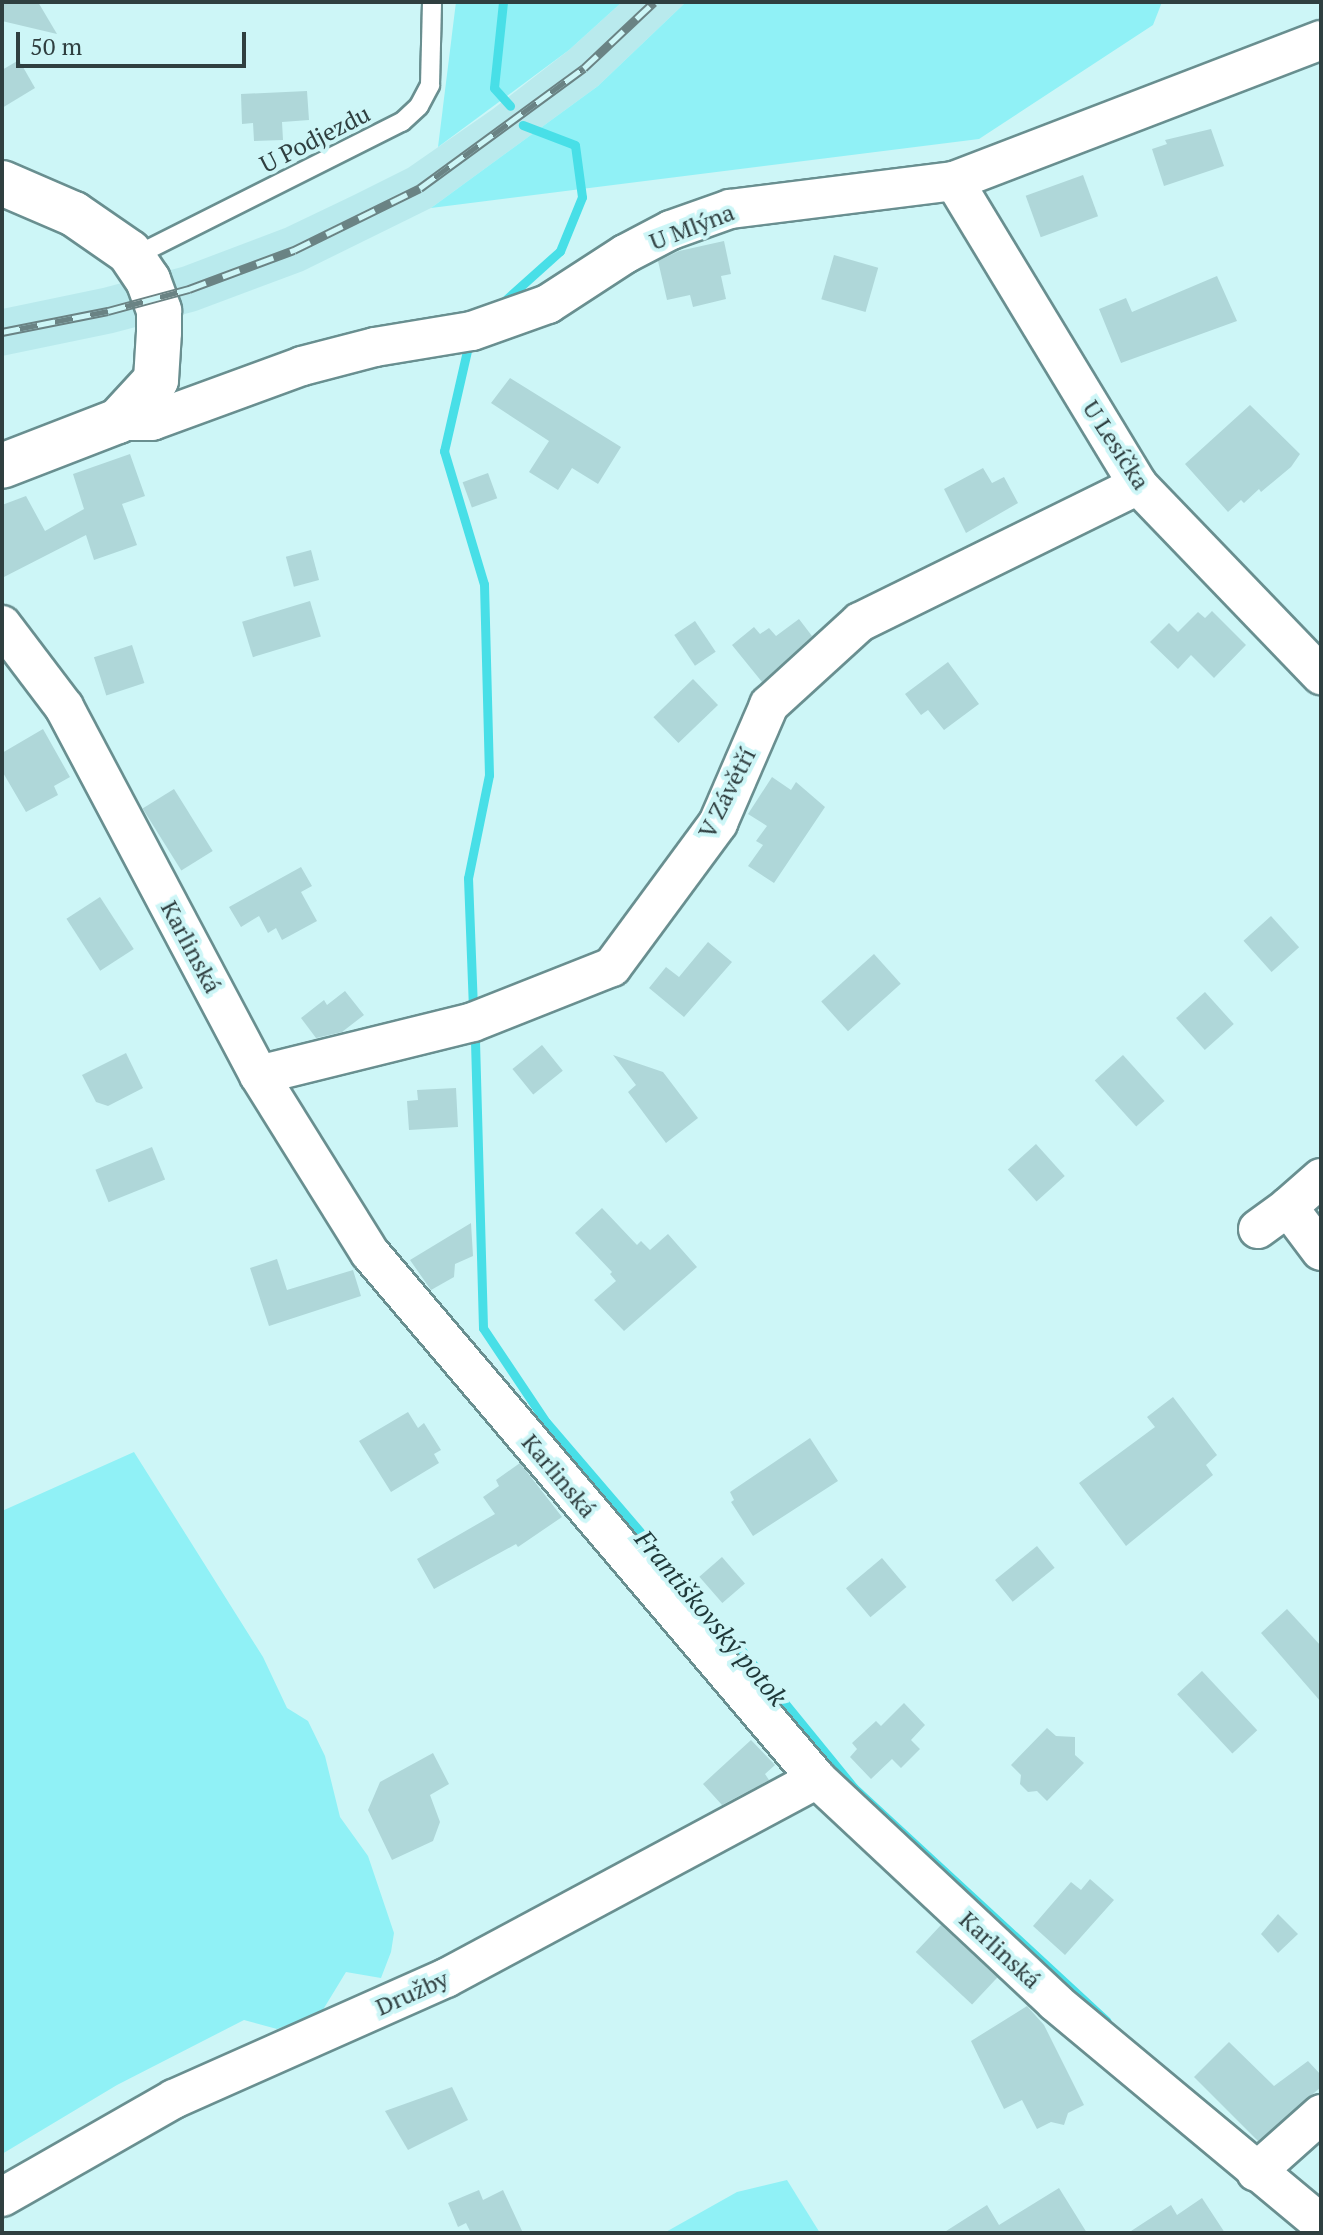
<!DOCTYPE html>
<html>
<head>
<meta charset="utf-8">
<style>
  body { margin:0 }
  #map { position:relative; width:1323px; height:2235px; overflow:hidden; background:#cdf6f7; font-family:"PT Serif",serif }
  div>[style] { position:absolute }
  [style*='--x'] { left:calc(var(--x)*1px); top:calc(var(--y)*1px); width:calc(var(--w)*1px); rotate:calc(var(--a)*1deg) }
  .built>* { inset:0; background:#b9eaed }
  .green>* { inset:0; background:#90f1f6 }
  .stream>* { height:9px; margin:-4.5px; padding:0 4.5px; transform-origin:4.5px; border-radius:4.5px; background:#48dfe7 }
  .building>* { inset:0; background:#afd7d9; transform-origin:0 0 }
  .roads { filter:drop-shadow(2px 0 #698f90) drop-shadow(-2px 0 #698f90) drop-shadow(0 2px #698f90) drop-shadow(0 -2px #698f90) }
  .service>* { height:18px; margin:-9px; padding:0 9px; transform-origin:9px; border-radius:9px; background:#fff }
  .minor>* { height:38px; margin:-19px; padding:0 19px; transform-origin:19px; border-radius:19px; background:#fff }
  .tertiary>* { height:44px; margin:-22px; padding:0 22px; transform-origin:22px; border-radius:22px; background:#fff }
  .rail>* { height:9px; margin-top:-4.5px; transform-origin:0; background:repeating-linear-gradient(90deg,#cdf6f7 0 18px,#6a8384 0 36px); box-sizing:border-box; border-block:2px solid #6a8384 }
  span { translate:-50% -50%; white-space:nowrap; text-align:center; line-height:1.15; -webkit-text-stroke:8px #cdf6f7; paint-order:stroke }
  .street-label { font-size:24px; color:#2f3f40 }
  .water-label { font-size:26px; color:#1f3839; font-style:italic }
  .frame { position:absolute; inset:0; border:4px solid #2f3f40; pointer-events:none }
  .scale { position:absolute; left:16px; top:32px; width:230px; height:36px; box-sizing:border-box; border:4px solid #2f3f40; border-top:0; padding-left:10px; font-size:24px; line-height:28px; white-space:nowrap; color:#2f3f40; -webkit-text-stroke:6px #cdf6f7; paint-order:stroke }
</style>
</head>
<body>
<div id="map">
  <div class="built">
    <div style="clip-path:polygon(622px 2px,686px 2px,598px 86px,431px 208px,303px 271px,196px 311px,113px 333px,2px 356px,2px 309px,103px 288px,182px 267px,285px 228px,354px 195px,408px 168px,493px 109px,569px 50px)"></div>
  </div>
  <div class="green">
    <div style="clip-path:polygon(456px 2px,622px 2px,569px 50px,438px 147px)"></div>
    <div style="clip-path:polygon(686px 2px,1162px 2px,1153px 25px,979px 139px,431px 208px,598px 86px)"></div>
    <div style="clip-path:polygon(134px 1452px,263px 1657px,287px 1708px,308px 1721px,325px 1756px,340px 1817px,368px 1856px,394px 1933px,391px 1952px,381px 1978px,346px 1972px,321px 2013px,277px 2029px,244px 2020px,117px 2085px,2px 2154px,2px 1511px)"></div>
    <div style="clip-path:polygon(787px 2180px,820px 2233px,664px 2233px,737px 2192px)"></div>
  </div>
  <div class="stream">
    <div style="--x:503;--y:2;--w:86;--a:96"></div>
    <div style="--x:494;--y:88;--w:24;--a:48"></div>
    <div style="--x:501;--y:304;--w:79;--a:-41.9"></div>
    <div style="--x:560;--y:251;--w:58;--a:-67.8"></div>
    <div style="--x:582;--y:197;--w:52;--a:-97.7"></div>
    <div style="--x:575;--y:145;--w:56;--a:-159"></div>
    <div style="--x:469;--y:342;--w:112;--a:102.9"></div>
    <div style="--x:444;--y:451;--w:139;--a:73.3"></div>
    <div style="--x:484;--y:584;--w:191;--a:88.5"></div>
    <div style="--x:489;--y:775;--w:105;--a:101.5"></div>
    <div style="--x:468;--y:878;--w:133;--a:87.8"></div>
    <div style="--x:475;--y:1041;--w:287;--a:88.4"></div>
    <div style="--x:483;--y:1328;--w:113;--a:56.2"></div>
    <div style="--x:546;--y:1422;--w:296;--a:49.4"></div>
    <div style="--x:739;--y:1647;--w:181;--a:50.8"></div>
    <div style="--x:853;--y:1787;--w:345;--a:42.7"></div>
  </div>
  <div class="building">
    <div style="clip-path:polygon(2px 2px,38px 2px,57px 34px,2px 21px)"></div>
    <div style="clip-path:polygon(19px 60px,35px 88px,2px 108px,2px 70px)"></div>
    <div style="clip-path:polygon(307px 91px,309px 120px,282px 122px,283px 140px,254px 141px,253px 123px,242px 124px,241px 94px)"></div>
    <div style="clip-path:polygon(1211px 129px,1224px 166px,1164px 186px,1152px 149px,1167px 144px,1165px 140px)"></div>
    <div style="left:1083px;top:175px;width:44px;height:61px;rotate:70deg"></div>
    <div style="clip-path:polygon(724px 241px,731px 274px,721px 276px,726px 299px,693px 307px,690px 295px,667px 300px,658px 261px,679px 251px)"></div>
    <div style="left:834px;top:255px;width:46px;height:46px;rotate:16deg"></div>
    <div style="clip-path:polygon(1217px 276px,1237px 321px,1121px 363px,1099px 309px,1126px 298px,1132px 312px)"></div>
    <div style="clip-path:polygon(510px 378px,621px 447px,598px 484px,572px 468px,558px 490px,529px 472px,549px 441px,491px 403px)"></div>
    <div style="clip-path:polygon(1250px 405px,1300px 454px,1291px 467px,1261px 492px,1259px 489px,1244px 503px,1241px 500px,1228px 512px,1185px 464px)"></div>
    <div style="clip-path:polygon(130px 454px,145px 496px,122px 504px,137px 545px,94px 560px,86px 535px,2px 578px,2px 505px,26px 496px,45px 531px,84px 509px,73px 474px)"></div>
    <div style="clip-path:polygon(983px 468px,992px 483px,1004px 477px,1018px 503px,966px 533px,944px 489px)"></div>
    <div style="left:488px;top:473px;width:27px;height:27px;rotate:70deg"></div>
    <div style="left:311px;top:550px;width:31px;height:26px;rotate:75deg"></div>
    <div style="left:310px;top:601px;width:37px;height:71px;rotate:73deg"></div>
    <div style="clip-path:polygon(1212px 611px,1246px 645px,1214px 678px,1191px 655px,1178px 669px,1150px 642px,1169px 623px,1178px 632px,1198px 612px,1205px 618px)"></div>
    <div style="clip-path:polygon(799px 619px,812px 636px,762px 682px,732px 645px,754px 627px,760px 634px,769px 628px,776px 636px)"></div>
    <div style="left:695px;top:621px;width:37px;height:25px;rotate:56deg"></div>
    <div style="left:132px;top:645px;width:40px;height:40px;rotate:72deg"></div>
    <div style="clip-path:polygon(948px 662px,979px 704px,944px 730px,928px 710px,921px 715px,905px 694px)"></div>
    <div style="left:693px;top:679px;width:36px;height:55px;rotate:46deg"></div>
    <div style="clip-path:polygon(43px 729px,70px 777px,54px 786px,58px 795px,26px 812px,2px 771px,2px 753px)"></div>
    <div style="clip-path:polygon(772px 777px,791px 790px,796px 782px,825px 807px,774px 883px,748px 866px,763px 845px,756px 841px,767px 826px,748px 814px)"></div>
    <div style="left:174px;top:789px;width:73px;height:37px;rotate:58deg"></div>
    <div style="clip-path:polygon(301px 867px,312px 886px,301px 892px,317px 921px,282px 940px,276px 928px,268px 933px,259px 916px,241px 927px,229px 907px)"></div>
    <div style="left:100px;top:897px;width:62px;height:40px;rotate:57deg"></div>
    <div style="left:1271px;top:916px;width:42px;height:37px;rotate:48deg"></div>
    <div style="clip-path:polygon(708px 942px,732px 962px,684px 1017px,649px 988px,666px 967px,679px 977px)"></div>
    <div style="left:874px;top:954px;width:40px;height:71px;rotate:48deg"></div>
    <div style="clip-path:polygon(345px 991px,364px 1015px,342px 1032px,316px 1038px,301px 1018px,324px 1000px,327px 1005px)"></div>
    <div style="left:1205px;top:992px;width:43px;height:39px;rotate:48deg"></div>
    <div style="left:542px;top:1045px;width:33px;height:38px;rotate:51deg"></div>
    <div style="clip-path:polygon(126px 1053px,143px 1088px,108px 1106px,96px 1102px,82px 1075px)"></div>
    <div style="clip-path:polygon(613px 1055px,663px 1072px,698px 1118px,666px 1143px,628px 1092px,636px 1085px)"></div>
    <div style="left:1123px;top:1055px;width:62px;height:38px;rotate:48deg"></div>
    <div style="clip-path:polygon(456px 1088px,458px 1127px,409px 1130px,407px 1101px,418px 1100px,417px 1090px)"></div>
    <div style="left:1036px;top:1144px;width:43px;height:38px;rotate:48deg"></div>
    <div style="left:152px;top:1147px;width:35px;height:61px;rotate:68deg"></div>
    <div style="clip-path:polygon(602px 1208px,637px 1245px,641px 1241px,650px 1250px,668px 1234px,697px 1267px,624px 1331px,594px 1300px,616px 1281px,610px 1274px,612px 1272px,575px 1233px)"></div>
    <div style="clip-path:polygon(471px 1223px,473px 1256px,455px 1264px,454px 1277px,431px 1290px,410px 1260px)"></div>
    <div style="clip-path:polygon(277px 1259px,287px 1290px,353px 1270px,361px 1296px,269px 1326px,250px 1268px)"></div>
    <div style="clip-path:polygon(1173px 1397px,1217px 1455px,1206px 1465px,1213px 1475px,1126px 1546px,1079px 1483px,1155px 1427px,1147px 1417px)"></div>
    <div style="clip-path:polygon(408px 1412px,418px 1428px,424px 1423px,441px 1450px,434px 1454px,439px 1463px,391px 1492px,359px 1441px)"></div>
    <div style="clip-path:polygon(810px 1438px,838px 1481px,753px 1536px,731px 1502px,734px 1500px,730px 1492px)"></div>
    <div style="clip-path:polygon(520px 1463px,562px 1517px,518px 1547px,516px 1544px,434px 1589px,417px 1559px,495px 1514px,483px 1497px,499px 1486px,496px 1480px)"></div>
    <div style="left:1037px;top:1546px;width:28px;height:54px;rotate:51deg"></div>
    <div style="left:722px;top:1557px;width:35px;height:30px;rotate:49deg"></div>
    <div style="left:882px;top:1558px;width:38px;height:47px;rotate:50deg"></div>
    <div style="clip-path:polygon(1287px 1609px,1321px 1646px,1321px 1702px,1261px 1633px)"></div>
    <div style="left:1202px;top:1671px;width:81px;height:34px;rotate:47deg"></div>
    <div style="clip-path:polygon(904px 1703px,925px 1725px,911px 1740px,920px 1749px,901px 1768px,892px 1759px,871px 1779px,850px 1757px,857px 1749px,852px 1743px,876px 1721px,881px 1726px)"></div>
    <div style="clip-path:polygon(1047px 1728px,1056px 1736px,1075px 1737px,1075px 1755px,1084px 1763px,1047px 1801px,1037px 1791px,1028px 1792px,1020px 1784px,1021px 1775px,1011px 1765px)"></div>
    <div style="clip-path:polygon(751px 1740px,775px 1765px,765px 1774px,769px 1780px,722px 1805px,703px 1784px)"></div>
    <div style="clip-path:polygon(433px 1753px,449px 1784px,430px 1795px,440px 1822px,433px 1841px,392px 1860px,368px 1810px,380px 1782px)"></div>
    <div style="clip-path:polygon(1090px 1879px,1114px 1900px,1065px 1955px,1033px 1926px,1071px 1882px,1081px 1890px)"></div>
    <div style="clip-path:polygon(1278px 1914px,1298px 1934px,1278px 1953px,1261px 1934px)"></div>
    <div style="left:941px;top:1925px;width:77px;height:37px;rotate:43deg"></div>
    <div style="clip-path:polygon(1027px 2006px,1044px 2025px,1084px 2105px,1068px 2113px,1064px 2125px,1051px 2122px,1037px 2129px,1022px 2100px,1004px 2109px,971px 2041px)"></div>
    <div style="clip-path:polygon(1229px 2042px,1274px 2086px,1308px 2061px,1321px 2075px,1321px 2087px,1258px 2141px,1194px 2077px)"></div>
    <div style="clip-path:polygon(452px 2087px,468px 2120px,408px 2150px,385px 2111px)"></div>
    <div style="clip-path:polygon(1059px 2188px,1087px 2233px,943px 2233px,987px 2205px,999px 2225px)"></div>
    <div style="clip-path:polygon(479px 2190px,483px 2200px,503px 2190px,523px 2233px,471px 2233px,466px 2223px,458px 2227px,448px 2203px)"></div>
    <div style="clip-path:polygon(1202px 2198px,1225px 2233px,1128px 2233px,1171px 2205px,1177px 2215px)"></div>
  </div>
  <div class="roads">
    <div class="service">
      <div style="--x:133;--y:257;--w:301;--a:-26.7"></div>
      <div style="--x:402;--y:122;--w:23;--a:-43"></div>
      <div style="--x:419;--y:106;--w:24;--a:-62"></div>
      <div style="--x:430;--y:85;--w:83;--a:-88.6"></div>
    </div>
    <div class="minor">
      <div style="--x:954;--y:181;--w:355;--a:58.8"></div>
      <div style="--x:1138;--y:485;--w:264;--a:46.1"></div>
      <div style="--x:118;--y:421;--w:34;--a:0"></div>
      <div style="--x:152;--y:421;--w:160;--a:-20.1"></div>
      <div style="--x:302;--y:366;--w:75;--a:-14.6"></div>
      <div style="--x:375;--y:347;--w:98;--a:-9.4"></div>
      <div style="--x:472;--y:331;--w:81;--a:-19.6"></div>
      <div style="--x:548;--y:304;--w:92;--a:-33"></div>
      <div style="--x:625;--y:254;--w:52;--a:-27.6"></div>
      <div style="--x:671;--y:230;--w:63;--a:-19.6"></div>
      <div style="--x:730;--y:209;--w:226;--a:-7.1"></div>
      <div style="--x:954;--y:181;--w:393;--a:-21"></div>
      <div style="--x:2;--y:625;--w:103;--a:52.9"></div>
      <div style="--x:64;--y:707;--w:416;--a:62.1"></div>
      <div style="--x:259;--y:1075;--w:210;--a:58.1"></div>
      <div style="--x:370;--y:1253;--w:690;--a:49.64"></div>
      <div style="--x:817;--y:1779;--w:326;--a:43.1"></div>
      <div style="--x:1055;--y:2002;--w:346;--a:39.8"></div>
      <div style="--x:259;--y:1075;--w:220;--a:-13.9"></div>
      <div style="--x:473;--y:1022;--w:149;--a:-21.6"></div>
      <div style="--x:612;--y:967;--w:179;--a:-53.6"></div>
      <div style="--x:718;--y:823;--w:129;--a:-66.6"></div>
      <div style="--x:769;--y:705;--w:123;--a:-42.4"></div>
      <div style="--x:860;--y:622;--w:310;--a:-26.2"></div>
      <div style="--x:1321;--y:1178;--w:44;--a:138.7"></div>
      <div style="--x:1288;--y:1207;--w:55;--a:53.1"></div>
      <div style="--x:1258;--y:1229;--w:37;--a:-36"></div>
      <div style="--x:1256;--y:2172;--w:87;--a:-41.7"></div>
      <div style="--x:2;--y:2197;--w:198;--a:-29.7"></div>
      <div style="--x:174;--y:2099;--w:298;--a:-24"></div>
      <div style="--x:446;--y:1978;--w:421;--a:-28.2"></div>
    </div>
    <div class="tertiary">
      <div style="--x:2;--y:183;--w:78;--a:23.3"></div>
      <div style="--x:74;--y:214;--w:67;--a:34.6"></div>
      <div style="--x:129;--y:252;--w:34;--a:56"></div>
      <div style="--x:148;--y:280;--w:33;--a:70"></div>
      <div style="--x:159;--y:311;--w:21;--a:90"></div>
      <div style="--x:159;--y:332;--w:48;--a:93.6"></div>
      <div style="--x:156;--y:380;--w:56;--a:132.8"></div>
      <div style="--x:118;--y:421;--w:124;--a:158.8"></div>
    </div>
  </div>
  <div class="rail">
    <div style="--x:2;--y:332;--w:108;--a:-11.2"></div>
    <div style="--x:108;--y:311;--w:84;--a:-15.2"></div>
    <div style="--x:189;--y:289;--w:112;--a:-20.4"></div>
    <div style="--x:294;--y:250;--w:140;--a:-26.2"></div>
    <div style="--x:420;--y:188;--w:203;--a:-36.2"></div>
    <div style="--x:584;--y:68;--w:96;--a:-43.3"></div>
  </div>
  <div class="street-label">
    <span style="left:315px;top:139px;rotate:-27deg">U Podjezdu</span>
    <span style="left:692px;top:227px;rotate:-21deg">U Mlýna</span>
    <span style="left:1116px;top:445px;rotate:57deg">U Lesíčka</span>
    <span style="left:727px;top:793px;rotate:-63deg">V Závětří</span>
    <span style="left:191px;top:947px;rotate:62deg">Karlinská</span>
    <span style="left:559px;top:1476px;rotate:50deg">Karlinská</span>
    <span style="left:1000px;top:1950px;rotate:43deg">Karlinská</span>
    <span style="left:412px;top:1993px;rotate:-24deg">Družby</span>
  </div>
  <div class="water-label">
    <span style="left:711px;top:1618px;rotate:50deg">Františkovský potok</span>
  </div>
  <div class="frame"></div>
  <div class="scale">50 m</div>
</div>
</body>
</html>
